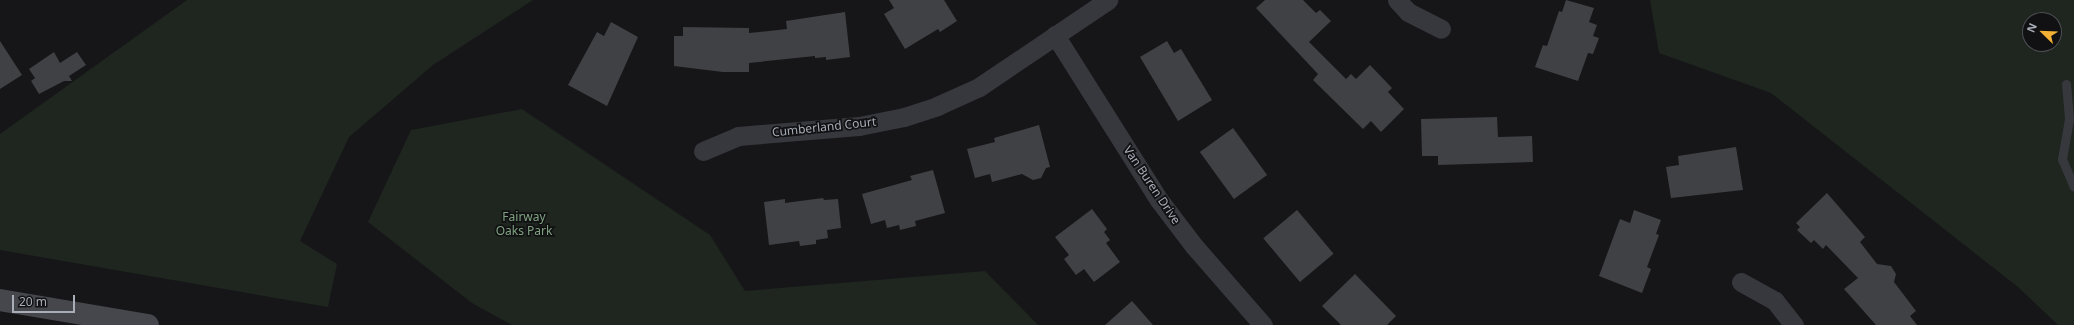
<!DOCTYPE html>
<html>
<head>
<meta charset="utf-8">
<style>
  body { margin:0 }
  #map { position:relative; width:2074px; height:325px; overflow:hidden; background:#161618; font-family:"Noto Sans",sans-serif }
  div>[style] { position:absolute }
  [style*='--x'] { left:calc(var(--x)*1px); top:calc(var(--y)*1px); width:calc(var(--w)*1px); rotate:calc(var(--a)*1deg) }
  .green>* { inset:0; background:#1e261f }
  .building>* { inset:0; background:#404145; transform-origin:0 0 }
  .service>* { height:9px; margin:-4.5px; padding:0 4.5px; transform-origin:4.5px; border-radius:4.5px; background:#37383d }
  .minor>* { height:19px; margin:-9.5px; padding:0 9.5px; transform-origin:9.5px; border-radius:9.5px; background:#37383d }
  .secondary>* { height:22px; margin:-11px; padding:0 11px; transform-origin:11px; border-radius:11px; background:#45474d }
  span { translate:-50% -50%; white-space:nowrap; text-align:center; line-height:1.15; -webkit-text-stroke:3.5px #111113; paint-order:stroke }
  .street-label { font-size:12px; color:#a8adb8 }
  .park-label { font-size:12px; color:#7fa381 }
  .north { position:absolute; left:2022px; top:12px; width:40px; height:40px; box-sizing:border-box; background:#111113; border:1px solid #4d4f55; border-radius:50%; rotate:293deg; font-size:11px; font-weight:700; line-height:16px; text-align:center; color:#a8adb8 }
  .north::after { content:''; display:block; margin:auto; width:14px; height:18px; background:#f2b134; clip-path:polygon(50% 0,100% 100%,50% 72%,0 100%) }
  .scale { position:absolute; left:12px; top:295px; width:63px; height:18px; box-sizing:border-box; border:2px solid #a8adb8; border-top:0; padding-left:5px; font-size:12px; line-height:14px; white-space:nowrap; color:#a8adb8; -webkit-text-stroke:3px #111113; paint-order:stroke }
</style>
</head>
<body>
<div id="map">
  <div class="green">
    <div style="clip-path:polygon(187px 0,533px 0,433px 65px,349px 137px,300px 241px,337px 264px,328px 307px,0 250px,0 134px)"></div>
    <div style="clip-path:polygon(evenodd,1650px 0,2074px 0,2074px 325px,2058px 325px,2018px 287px,1771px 93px,1659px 53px,1650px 0,2030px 20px,2054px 20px,2054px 44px,2030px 44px,2030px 20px)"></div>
    <div style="clip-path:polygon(522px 109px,710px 235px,745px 291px,985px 271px,1038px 325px,512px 325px,472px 303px,368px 222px,411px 130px)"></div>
  </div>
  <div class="building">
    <div style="clip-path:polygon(889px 0,944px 0,957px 21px,940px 32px,938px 29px,905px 49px,884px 14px,894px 8px)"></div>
    <div style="clip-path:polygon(1265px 0,1303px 0,1316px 13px,1320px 10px,1331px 21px,1309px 42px,1346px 79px,1351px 74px,1356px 79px,1370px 65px,1392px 88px,1388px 92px,1404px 109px,1381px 132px,1371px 121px,1363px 129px,1313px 80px,1318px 74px,1256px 8px)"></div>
    <div style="clip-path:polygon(1566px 0,1594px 8px,1589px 22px,1597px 25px,1593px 36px,1599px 38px,1593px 54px,1588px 53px,1578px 81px,1535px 67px,1543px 45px,1547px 46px,1559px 11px,1562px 12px)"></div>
    <div style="clip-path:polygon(845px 12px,850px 57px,826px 60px,826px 57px,815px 58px,815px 56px,749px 63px,749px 72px,723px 72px,674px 66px,674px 36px,683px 36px,683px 27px,749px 28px,749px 33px,787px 29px,786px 21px)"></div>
    <div style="clip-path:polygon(611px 22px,638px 37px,607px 106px,568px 85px,597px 32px,604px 36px)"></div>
    <div style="clip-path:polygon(0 41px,22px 75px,0 89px)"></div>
    <div style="clip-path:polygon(1167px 41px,1174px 53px,1181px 49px,1212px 100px,1178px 121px,1140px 57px)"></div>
    <div style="clip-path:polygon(54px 52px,60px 63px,77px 52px,86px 65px,69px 76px,72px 81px,64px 81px,39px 94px,31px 81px,35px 78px,29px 69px)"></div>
    <div style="clip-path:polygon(1497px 117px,1498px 137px,1532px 136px,1533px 162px,1438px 165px,1438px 156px,1422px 156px,1421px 119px)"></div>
    <div style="clip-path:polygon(1039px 125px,1050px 167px,1046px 168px,1041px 178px,1033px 180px,1022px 174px,992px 182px,990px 174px,975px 178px,967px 149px,995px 142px,994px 138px)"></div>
    <div style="left:1233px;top:128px;width:58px;height:41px;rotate:54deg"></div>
    <div style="clip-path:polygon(1736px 147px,1743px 190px,1671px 198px,1666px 167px,1679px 165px,1678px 156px)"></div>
    <div style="clip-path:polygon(933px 170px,945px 213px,915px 221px,916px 226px,900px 230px,899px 225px,887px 228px,885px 220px,871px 224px,862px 194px,912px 180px,910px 176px)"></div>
    <div style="clip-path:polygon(1827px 193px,1865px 237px,1860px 242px,1877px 264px,1891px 266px,1896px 274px,1894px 282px,1916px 311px,1910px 316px,1917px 325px,1876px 325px,1844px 289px,1858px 278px,1826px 245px,1823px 249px,1814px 240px,1811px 243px,1797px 230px,1800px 227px,1796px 223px)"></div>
    <div style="clip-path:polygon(823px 198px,824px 200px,838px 199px,841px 228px,827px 230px,828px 238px,816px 240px,816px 244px,800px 246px,799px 241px,769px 245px,764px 202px,785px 199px,785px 203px)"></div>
    <div style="clip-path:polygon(1092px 209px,1107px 229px,1104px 232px,1110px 240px,1106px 243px,1120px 262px,1094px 282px,1084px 269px,1076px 275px,1064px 259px,1069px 255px,1055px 237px)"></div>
    <div style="left:1297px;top:210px;width:57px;height:44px;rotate:50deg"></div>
    <div style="clip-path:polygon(1634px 210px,1661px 220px,1656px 234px,1659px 235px,1647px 267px,1651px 269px,1642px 293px,1599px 276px,1620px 219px,1630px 223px)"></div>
    <div style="clip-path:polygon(1355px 274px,1396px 316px,1387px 325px,1341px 325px,1322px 306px)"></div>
    <div style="clip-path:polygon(1132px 301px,1153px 325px,1105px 325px)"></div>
  </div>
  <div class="service">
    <div style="--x:2066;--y:84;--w:35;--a:85"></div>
    <div style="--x:2069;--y:119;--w:41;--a:99.9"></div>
    <div style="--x:2062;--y:159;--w:30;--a:67"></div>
  </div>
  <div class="minor">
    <div style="--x:1397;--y:0;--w:16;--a:47"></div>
    <div style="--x:1408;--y:12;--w:37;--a:27"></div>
    <div style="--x:1055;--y:35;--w:195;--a:57.8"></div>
    <div style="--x:1159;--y:200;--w:58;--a:52.7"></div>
    <div style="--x:1194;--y:246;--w:105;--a:48.9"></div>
    <div style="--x:703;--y:151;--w:38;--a:-23"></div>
    <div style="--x:738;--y:136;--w:121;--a:-4.7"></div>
    <div style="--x:859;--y:126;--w:46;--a:-11.3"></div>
    <div style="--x:904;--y:117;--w:35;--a:-18"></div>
    <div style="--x:937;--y:106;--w:46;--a:-24.3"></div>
    <div style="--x:979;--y:87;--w:156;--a:-34"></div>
    <div style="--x:1741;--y:282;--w:39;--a:29"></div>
    <div style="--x:1775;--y:301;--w:31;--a:52"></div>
  </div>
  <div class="secondary">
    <div style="--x:0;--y:300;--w:150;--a:9.6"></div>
  </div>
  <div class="street-label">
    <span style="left:824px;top:127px;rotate:-6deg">Cumberland Court</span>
    <span style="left:1152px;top:185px;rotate:56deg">Van Buren Drive</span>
  </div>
  <div class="park-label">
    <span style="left:524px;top:224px">Fairway<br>Oaks Park</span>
  </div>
  <div class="north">N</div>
  <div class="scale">20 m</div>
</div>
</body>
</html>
